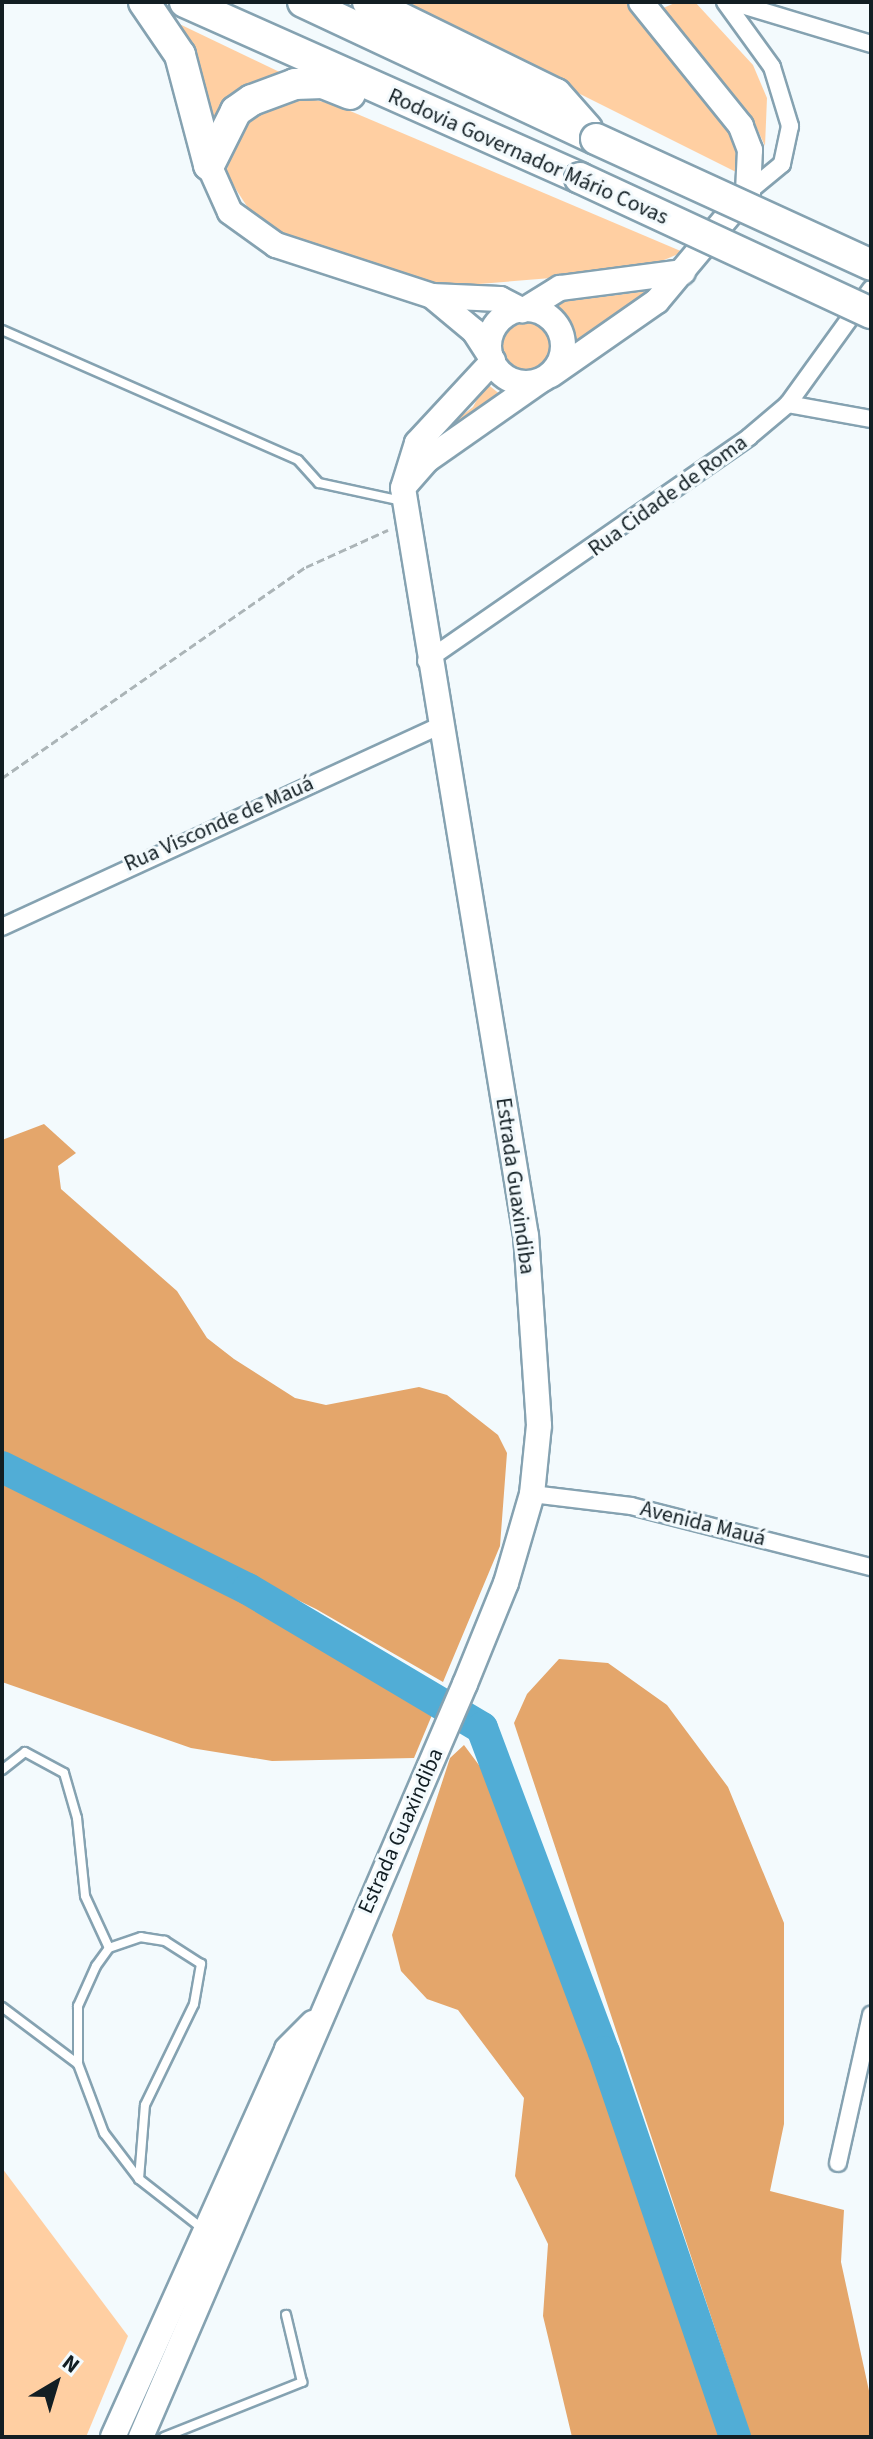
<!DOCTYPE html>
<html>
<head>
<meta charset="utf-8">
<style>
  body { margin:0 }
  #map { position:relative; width:873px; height:2439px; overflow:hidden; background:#f3fafd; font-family:"Source Sans 3",sans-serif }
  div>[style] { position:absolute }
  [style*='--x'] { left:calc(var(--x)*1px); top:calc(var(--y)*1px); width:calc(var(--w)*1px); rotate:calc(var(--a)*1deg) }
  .green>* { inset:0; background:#ffcfa2 }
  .round { border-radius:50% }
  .forest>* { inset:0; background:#e4a66b }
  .river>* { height:32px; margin:-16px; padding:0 16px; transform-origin:16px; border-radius:16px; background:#51add6 }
  .path>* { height:3px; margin-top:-1.5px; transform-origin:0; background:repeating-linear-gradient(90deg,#abb4b7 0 8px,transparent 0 12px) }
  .roads { filter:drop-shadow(2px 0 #85a2b1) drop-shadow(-2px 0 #85a2b1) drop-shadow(0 2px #85a2b1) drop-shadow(0 -2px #85a2b1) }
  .lane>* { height:8px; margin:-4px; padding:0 4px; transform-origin:4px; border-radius:4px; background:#fff }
  .street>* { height:16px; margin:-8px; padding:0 8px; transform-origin:8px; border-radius:8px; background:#fff }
  .secondary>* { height:24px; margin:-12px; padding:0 12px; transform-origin:12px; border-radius:12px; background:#fff }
  .secondary>.ring { margin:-12px; padding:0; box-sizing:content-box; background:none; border:24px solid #fff; border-radius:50% }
  .highway>* { height:30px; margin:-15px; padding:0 15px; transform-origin:15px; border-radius:15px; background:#fff }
  .bridges { filter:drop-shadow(2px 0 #85a2b1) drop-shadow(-2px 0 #85a2b1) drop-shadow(0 2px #85a2b1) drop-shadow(0 -2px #85a2b1) }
  .highway-bridge>* { height:30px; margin:-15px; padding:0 15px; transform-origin:15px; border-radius:15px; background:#fff }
  span { translate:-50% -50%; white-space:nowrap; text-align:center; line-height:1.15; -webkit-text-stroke:6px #f3fafd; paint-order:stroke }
  .street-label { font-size:22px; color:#121e23 }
  .frame { position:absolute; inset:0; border:4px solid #121e23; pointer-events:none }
  .north { position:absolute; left:16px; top:2343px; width:80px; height:80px; -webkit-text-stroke:6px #f3fafd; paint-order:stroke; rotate:38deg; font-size:22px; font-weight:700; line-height:32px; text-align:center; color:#121e23 }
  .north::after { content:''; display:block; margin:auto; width:28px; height:36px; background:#121e23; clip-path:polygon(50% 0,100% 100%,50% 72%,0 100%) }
</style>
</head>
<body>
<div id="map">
  <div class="green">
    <div style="clip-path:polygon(396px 2px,629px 2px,729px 121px,740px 174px)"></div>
    <div style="clip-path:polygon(677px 2px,695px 2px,753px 65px,767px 98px,765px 146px,754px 122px,661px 9px)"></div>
    <div style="clip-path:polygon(171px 20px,290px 77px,212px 141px)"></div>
    <div style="clip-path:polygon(311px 99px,336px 105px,683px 252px,638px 271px,441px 287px,261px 228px,226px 174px,232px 145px,251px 118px,278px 103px)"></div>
    <div style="clip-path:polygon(656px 290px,574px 356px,573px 327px,554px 303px)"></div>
    <div class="round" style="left:495px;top:316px;width:60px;height:60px"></div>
    <div style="clip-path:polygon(486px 383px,506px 399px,432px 438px,473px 407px)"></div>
    <div style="clip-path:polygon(2px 2168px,128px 2336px,86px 2437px,2px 2437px)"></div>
  </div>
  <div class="forest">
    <div style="clip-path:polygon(44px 1124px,76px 1153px,58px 1166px,61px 1189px,177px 1291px,207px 1338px,234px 1359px,295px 1398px,326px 1405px,419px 1387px,447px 1395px,498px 1435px,507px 1453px,500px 1546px,443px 1682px,316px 1609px,2px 1454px,2px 1140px)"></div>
    <div style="clip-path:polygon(2px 1480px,256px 1610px,432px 1715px,414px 1758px,272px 1761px,191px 1748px,2px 1682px)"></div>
    <div style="clip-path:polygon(559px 1659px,608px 1663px,667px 1705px,728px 1787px,784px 1923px,784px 2124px,770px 2191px,844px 2210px,841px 2262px,871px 2400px,871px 2437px,751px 2437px,514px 1723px,527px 1694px)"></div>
    <div style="clip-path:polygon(464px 1745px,496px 1788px,722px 2437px,572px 2437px,543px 2316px,548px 2244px,515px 2176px,524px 2098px,458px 2010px,427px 1999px,401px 1971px,392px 1935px,450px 1758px)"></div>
  </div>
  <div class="river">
    <div style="--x:2;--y:1467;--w:275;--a:26.4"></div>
    <div style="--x:248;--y:1589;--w:272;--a:30.7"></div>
    <div style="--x:482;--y:1728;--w:346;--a:69.4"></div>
    <div style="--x:604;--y:2052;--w:407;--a:71.2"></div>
  </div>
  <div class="path">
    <div style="--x:2;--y:778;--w:370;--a:-34.8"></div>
    <div style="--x:306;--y:567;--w:90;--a:-24.3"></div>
  </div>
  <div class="roads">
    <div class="lane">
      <div style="--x:2;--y:330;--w:323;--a:23.7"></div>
      <div style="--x:298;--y:460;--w:31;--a:48"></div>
      <div style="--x:319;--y:483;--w:85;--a:12.2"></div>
      <div style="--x:2;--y:1770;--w:29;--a:-38"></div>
      <div style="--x:25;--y:1752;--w:44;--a:28.3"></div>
      <div style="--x:64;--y:1773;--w:47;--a:73.9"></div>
      <div style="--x:77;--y:1818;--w:78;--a:84.1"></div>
      <div style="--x:85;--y:1896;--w:57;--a:65.2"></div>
      <div style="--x:2;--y:2007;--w:95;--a:36.9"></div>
      <div style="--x:139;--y:2179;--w:74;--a:-85.4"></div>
      <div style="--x:145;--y:2105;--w:112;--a:-64.1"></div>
      <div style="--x:194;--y:2004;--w:41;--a:-80.1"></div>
      <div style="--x:201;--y:1964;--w:43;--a:-147.4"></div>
      <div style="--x:165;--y:1941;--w:24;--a:-171"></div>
      <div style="--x:141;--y:1937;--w:34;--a:161"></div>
      <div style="--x:109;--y:1948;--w:22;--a:126"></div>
      <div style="--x:96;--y:1966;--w:44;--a:114.2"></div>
      <div style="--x:78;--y:2006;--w:58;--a:90"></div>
      <div style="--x:78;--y:2064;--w:74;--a:69.4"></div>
      <div style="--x:104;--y:2133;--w:58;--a:52.7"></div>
      <div style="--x:139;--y:2179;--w:83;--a:38.1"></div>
      <div style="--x:164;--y:2437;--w:149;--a:-21.7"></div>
      <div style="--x:302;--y:2382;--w:69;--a:-103.4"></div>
    </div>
    <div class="street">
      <div style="--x:725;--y:2;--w:80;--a:54.1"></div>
      <div style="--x:772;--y:67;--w:62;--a:73"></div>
      <div style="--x:790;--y:126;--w:39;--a:102"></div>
      <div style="--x:782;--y:164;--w:44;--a:140.5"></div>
      <div style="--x:732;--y:2;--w:145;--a:16.8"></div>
      <div style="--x:788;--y:404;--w:84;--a:10.2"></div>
      <div style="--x:426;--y:661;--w:393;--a:-34.7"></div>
      <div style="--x:749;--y:437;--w:51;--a:-40.2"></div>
      <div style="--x:788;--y:404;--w:142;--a:-54.2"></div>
      <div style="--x:2;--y:927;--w:481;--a:-24.7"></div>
      <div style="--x:532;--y:1494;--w:100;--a:6.9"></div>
      <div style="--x:631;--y:1506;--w:248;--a:14.3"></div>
      <div style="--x:838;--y:2163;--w:152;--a:-77.4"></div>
    </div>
    <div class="secondary">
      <div style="--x:209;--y:165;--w:51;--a:65.9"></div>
      <div style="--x:230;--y:212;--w:57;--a:35.7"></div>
      <div style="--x:276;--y:245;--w:164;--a:18.1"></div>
      <div style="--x:432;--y:296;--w:68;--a:2.5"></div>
      <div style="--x:500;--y:299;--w:25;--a:27"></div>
      <div style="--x:432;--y:296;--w:55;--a:39.8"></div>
      <div style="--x:474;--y:331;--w:30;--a:57"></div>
      <div style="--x:526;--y:309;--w:40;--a:-32"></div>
      <div style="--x:560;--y:288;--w:124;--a:-7.4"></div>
      <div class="ring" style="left:489px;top:309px;width:50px;height:50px"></div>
      <div style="--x:551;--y:375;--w:129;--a:-34.9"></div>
      <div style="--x:657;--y:301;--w:142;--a:-50.1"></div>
      <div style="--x:748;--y:192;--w:42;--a:-87.3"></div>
      <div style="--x:750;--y:150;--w:26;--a:-111"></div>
      <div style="--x:741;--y:126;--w:159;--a:-128.9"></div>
      <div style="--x:407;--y:483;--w:30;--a:-49"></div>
      <div style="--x:427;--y:460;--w:138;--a:-35"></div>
      <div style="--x:113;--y:2437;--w:425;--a:-65.8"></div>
      <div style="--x:287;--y:2049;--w:37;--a:-45"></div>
      <div style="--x:141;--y:2437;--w:820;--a:-66.72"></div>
      <div style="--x:465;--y:1684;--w:109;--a:-67.9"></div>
      <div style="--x:506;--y:1583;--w:93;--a:-73.7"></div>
      <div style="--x:532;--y:1494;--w:69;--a:-84.2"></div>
      <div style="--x:539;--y:1425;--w:189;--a:-93.9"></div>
      <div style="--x:526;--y:1236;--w:758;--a:-99.34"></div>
      <div style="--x:403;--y:488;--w:47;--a:-72.7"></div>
      <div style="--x:417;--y:443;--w:112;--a:-47.2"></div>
    </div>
    <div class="highway">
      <div style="--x:144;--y:2;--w:64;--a:55.8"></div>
      <div style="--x:180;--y:55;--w:114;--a:75.2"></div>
      <div style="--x:185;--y:2;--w:432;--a:24"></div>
      <div style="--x:303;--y:2;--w:323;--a:25.1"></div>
      <div style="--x:368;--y:2;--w:209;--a:26.1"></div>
      <div style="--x:556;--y:94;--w:47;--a:48.5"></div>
      <div style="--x:209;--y:165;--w:60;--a:-63.4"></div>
      <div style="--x:236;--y:111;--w:19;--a:-35"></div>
      <div style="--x:252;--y:100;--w:46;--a:-20.4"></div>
      <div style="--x:295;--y:84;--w:28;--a:-2"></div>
      <div style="--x:323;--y:83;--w:29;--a:22"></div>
    </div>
  </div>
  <div class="bridges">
    <div class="highway-bridge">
      <div style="--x:596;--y:139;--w:302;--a:24.6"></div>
      <div style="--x:580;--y:178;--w:321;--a:24.9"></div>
    </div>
  </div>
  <div class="street-label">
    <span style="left:528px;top:157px;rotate:24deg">Rodovia Governador Mário Covas</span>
    <span style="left:668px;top:496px;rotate:-36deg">Rua Cidade de Roma</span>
    <span style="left:219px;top:824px;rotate:-24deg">Rua Visconde de Mauá</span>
    <span style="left:515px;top:1186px;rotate:82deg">Estrada Guaxindiba</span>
    <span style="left:703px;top:1524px;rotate:14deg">Avenida Mauá</span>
    <span style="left:401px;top:1831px;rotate:-66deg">Estrada Guaxindiba</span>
  </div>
  <div class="frame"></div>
  <div class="north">N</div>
</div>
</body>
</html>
